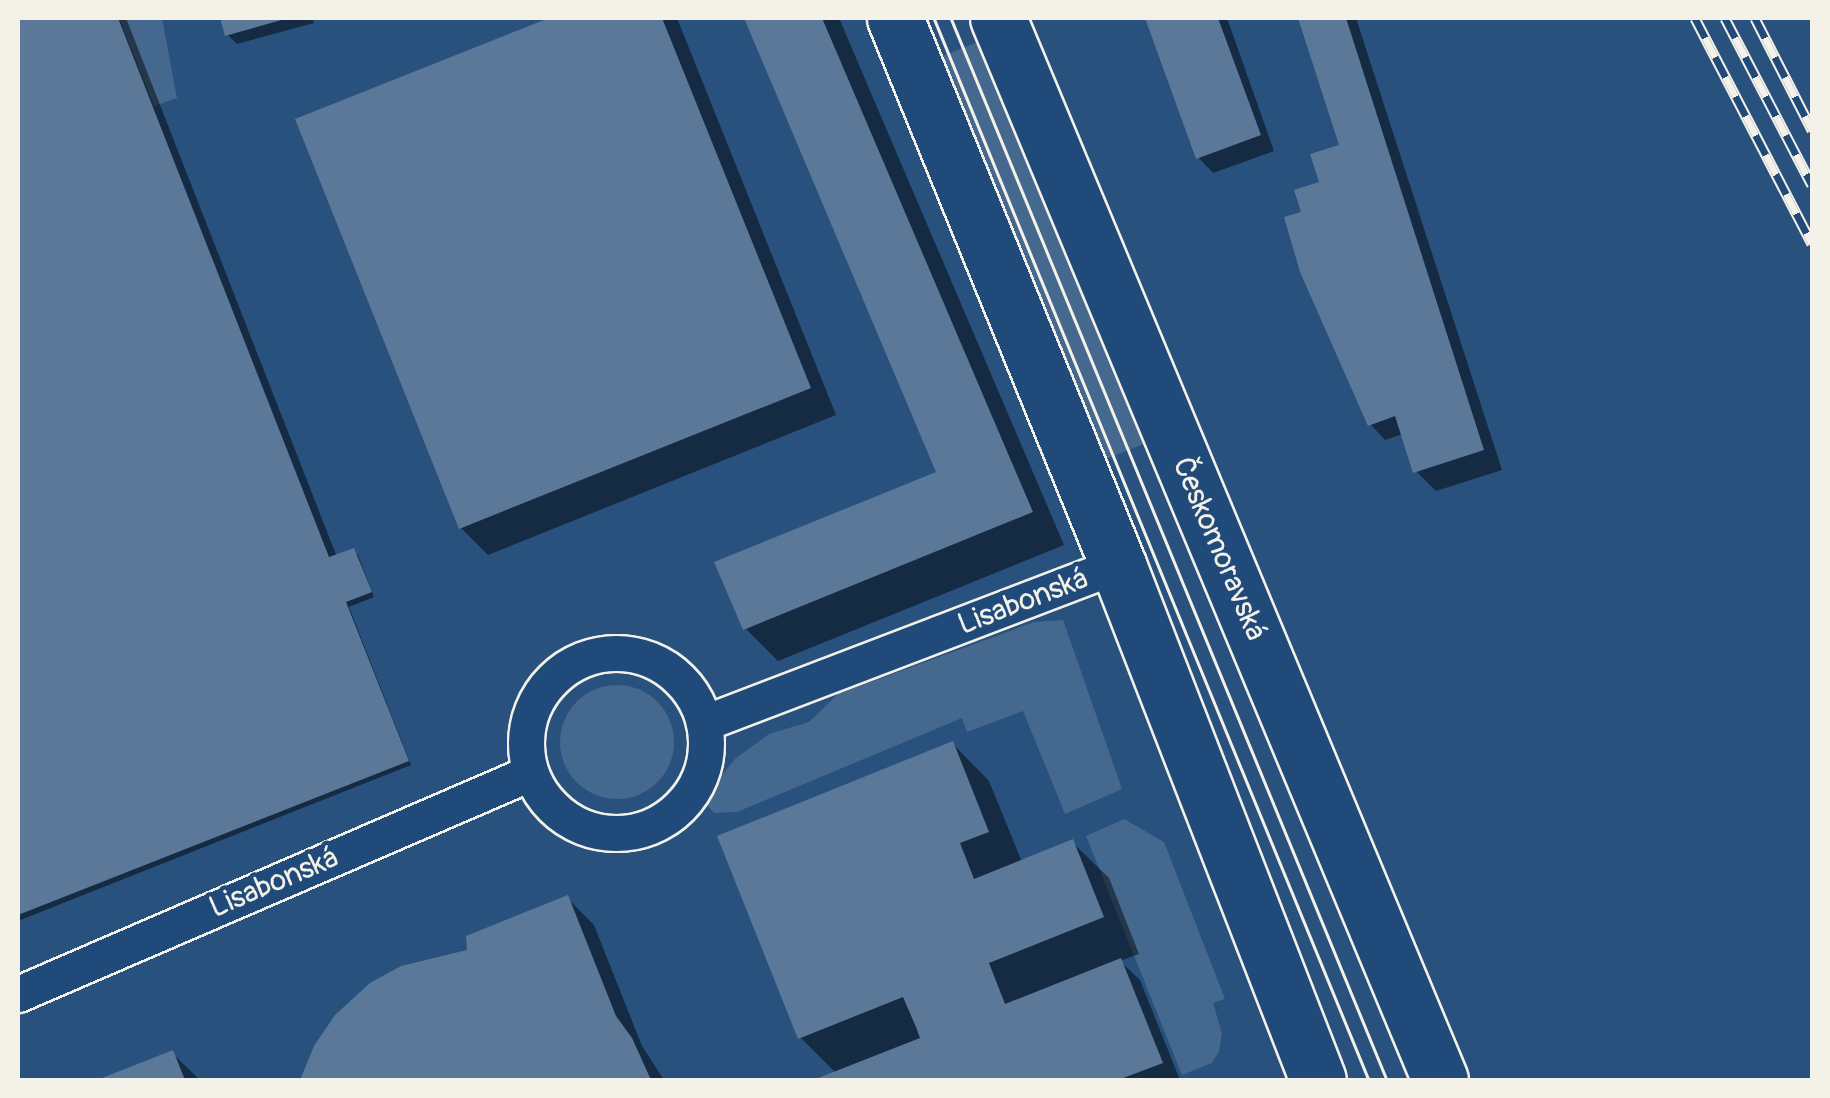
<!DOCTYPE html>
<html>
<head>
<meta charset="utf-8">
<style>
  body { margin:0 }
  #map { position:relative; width:1830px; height:1098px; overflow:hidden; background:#28517e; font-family:Pangolin,sans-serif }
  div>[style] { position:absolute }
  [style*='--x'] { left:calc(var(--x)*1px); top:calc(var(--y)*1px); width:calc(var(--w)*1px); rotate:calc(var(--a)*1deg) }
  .green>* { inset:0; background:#45688e; transform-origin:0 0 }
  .round { border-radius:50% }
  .shadow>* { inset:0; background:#0007 }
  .building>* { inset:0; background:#5b7899 }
  .roads { filter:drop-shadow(2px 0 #f4f1e8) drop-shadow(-2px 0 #f4f1e8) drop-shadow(0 2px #f4f1e8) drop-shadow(0 -2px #f4f1e8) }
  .street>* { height:35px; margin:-17.5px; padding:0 17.5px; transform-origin:17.5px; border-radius:17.5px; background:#1f4a7a }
  .street>.ring { margin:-17.5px; padding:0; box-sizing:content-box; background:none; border:35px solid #1f4a7a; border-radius:50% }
  .primary>* { height:55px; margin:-27.5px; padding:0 27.5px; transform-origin:27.5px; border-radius:27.5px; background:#1f4a7a }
  .tram>* { height:2.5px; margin:-1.25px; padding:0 1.25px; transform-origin:1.25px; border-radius:1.25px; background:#f4f1e8 }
  .rail>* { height:11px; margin-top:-5.5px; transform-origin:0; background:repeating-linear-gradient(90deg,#1f4a7a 0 22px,#f4f1e8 0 44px); box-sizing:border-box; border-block:2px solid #f4f1e8 }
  span { translate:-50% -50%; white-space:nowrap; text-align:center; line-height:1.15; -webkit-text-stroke:9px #1f4a7a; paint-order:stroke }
  .street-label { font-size:30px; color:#f4f1e8 }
  .frame { position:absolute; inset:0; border:20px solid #f4f1e8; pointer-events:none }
</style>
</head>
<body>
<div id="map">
  <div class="green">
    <div style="clip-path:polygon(119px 18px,162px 18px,177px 98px,154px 106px)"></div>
    <div style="left:985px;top:39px;width:435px;height:48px;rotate:68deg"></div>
    <div style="clip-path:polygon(1063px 620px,1122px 789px,1065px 814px,1023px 711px,967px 732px,962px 718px,737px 812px,714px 813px,707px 805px,713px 786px,736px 758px,769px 734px,809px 722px,838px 694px,1034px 622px)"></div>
    <div class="round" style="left:560px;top:685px;width:114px;height:114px"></div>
    <div style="clip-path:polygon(1124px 819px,1164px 842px,1225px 999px,1213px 1003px,1222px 1033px,1219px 1052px,1212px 1063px,1182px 1075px,1086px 836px)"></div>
  </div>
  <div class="shadow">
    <div style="clip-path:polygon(18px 18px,126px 18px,337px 557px,353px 551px,358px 555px,374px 597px,349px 607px,411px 765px,18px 921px)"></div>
    <div style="clip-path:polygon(223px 18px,312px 18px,314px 23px,237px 44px,227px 34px)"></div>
    <div style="clip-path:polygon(556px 18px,677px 18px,836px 415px,488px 555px,461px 528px,298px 121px)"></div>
    <div style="clip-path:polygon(746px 18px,839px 18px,1064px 545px,778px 661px,745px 628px,940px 474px)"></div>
    <div style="clip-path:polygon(1148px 18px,1227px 18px,1274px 151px,1213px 173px,1198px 157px)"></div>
    <div style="clip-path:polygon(1301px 18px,1356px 18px,1502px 470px,1436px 491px,1416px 471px,1403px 434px,1385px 440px,1370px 424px,1304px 214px,1342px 146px)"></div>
    <div style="clip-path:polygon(953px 744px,989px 781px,1022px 862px,1072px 842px,1109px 878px,1139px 954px,1120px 961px,1140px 980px,1180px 1080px,819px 1080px,836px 1073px,800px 1037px)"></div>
    <div style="clip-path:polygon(567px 898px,594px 925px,642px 1046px,664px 1080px,306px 1080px,316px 1047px)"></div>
    <div style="clip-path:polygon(172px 1053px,200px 1080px,103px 1080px)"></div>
  </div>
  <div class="building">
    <div style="clip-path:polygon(18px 18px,118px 18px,329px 557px,354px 548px,372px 592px,346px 602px,409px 761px,18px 915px)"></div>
    <div style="clip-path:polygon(220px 18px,285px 18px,285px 19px,225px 36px)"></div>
    <div style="clip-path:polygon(549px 18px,662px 18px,811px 388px,459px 529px,295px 119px)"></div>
    <div style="clip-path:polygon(744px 18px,822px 18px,1033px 512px,743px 630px,714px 562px,936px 472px)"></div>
    <div style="clip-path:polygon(1145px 18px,1218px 18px,1261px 135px,1196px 159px)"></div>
    <div style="clip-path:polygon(1298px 18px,1346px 18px,1484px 450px,1413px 473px,1395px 416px,1368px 426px,1300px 272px,1284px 217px,1301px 212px,1294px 190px,1319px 182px,1310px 154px,1339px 145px)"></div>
    <div style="clip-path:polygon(953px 741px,989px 832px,960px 843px,974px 879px,1073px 839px,1104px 917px,989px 963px,1005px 1004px,1121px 958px,1163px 1063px,1118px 1080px,813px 1080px,920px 1038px,916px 1027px,903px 997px,798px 1039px,717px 836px)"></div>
    <div style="clip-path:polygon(568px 895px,616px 1016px,632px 1038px,651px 1080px,300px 1080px,314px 1046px,335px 1015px,370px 983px,401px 966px,467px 950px,466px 936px)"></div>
    <div style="clip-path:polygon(173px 1050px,185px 1080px,97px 1080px)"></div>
  </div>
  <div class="roads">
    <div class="street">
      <div class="ring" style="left:526px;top:653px;width:145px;height:145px"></div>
      <div style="--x:704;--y:723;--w:443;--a:-20.9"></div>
      <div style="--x:18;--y:994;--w:558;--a:-23.35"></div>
    </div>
    <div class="primary">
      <div style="--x:895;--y:18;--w:591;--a:67.82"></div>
      <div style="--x:1118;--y:565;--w:552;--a:68.78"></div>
      <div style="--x:998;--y:18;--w:1150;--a:67.4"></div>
    </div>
  </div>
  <div class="tram">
    <div style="--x:934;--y:18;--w:1148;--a:67.73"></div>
    <div style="--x:951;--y:18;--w:1148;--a:67.68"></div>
  </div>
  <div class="rail">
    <div style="--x:1695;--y:18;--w:254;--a:62.6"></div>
    <div style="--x:1725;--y:18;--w:188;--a:62.5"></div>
    <div style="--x:1755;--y:18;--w:126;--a:63"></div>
  </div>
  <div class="street-label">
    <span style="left:1219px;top:549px;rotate:67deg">Českomoravská</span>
    <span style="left:1023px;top:602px;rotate:-21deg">Lisabonská</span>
    <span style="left:274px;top:883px;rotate:-23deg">Lisabonská</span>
  </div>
  <div class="frame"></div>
</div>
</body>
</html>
